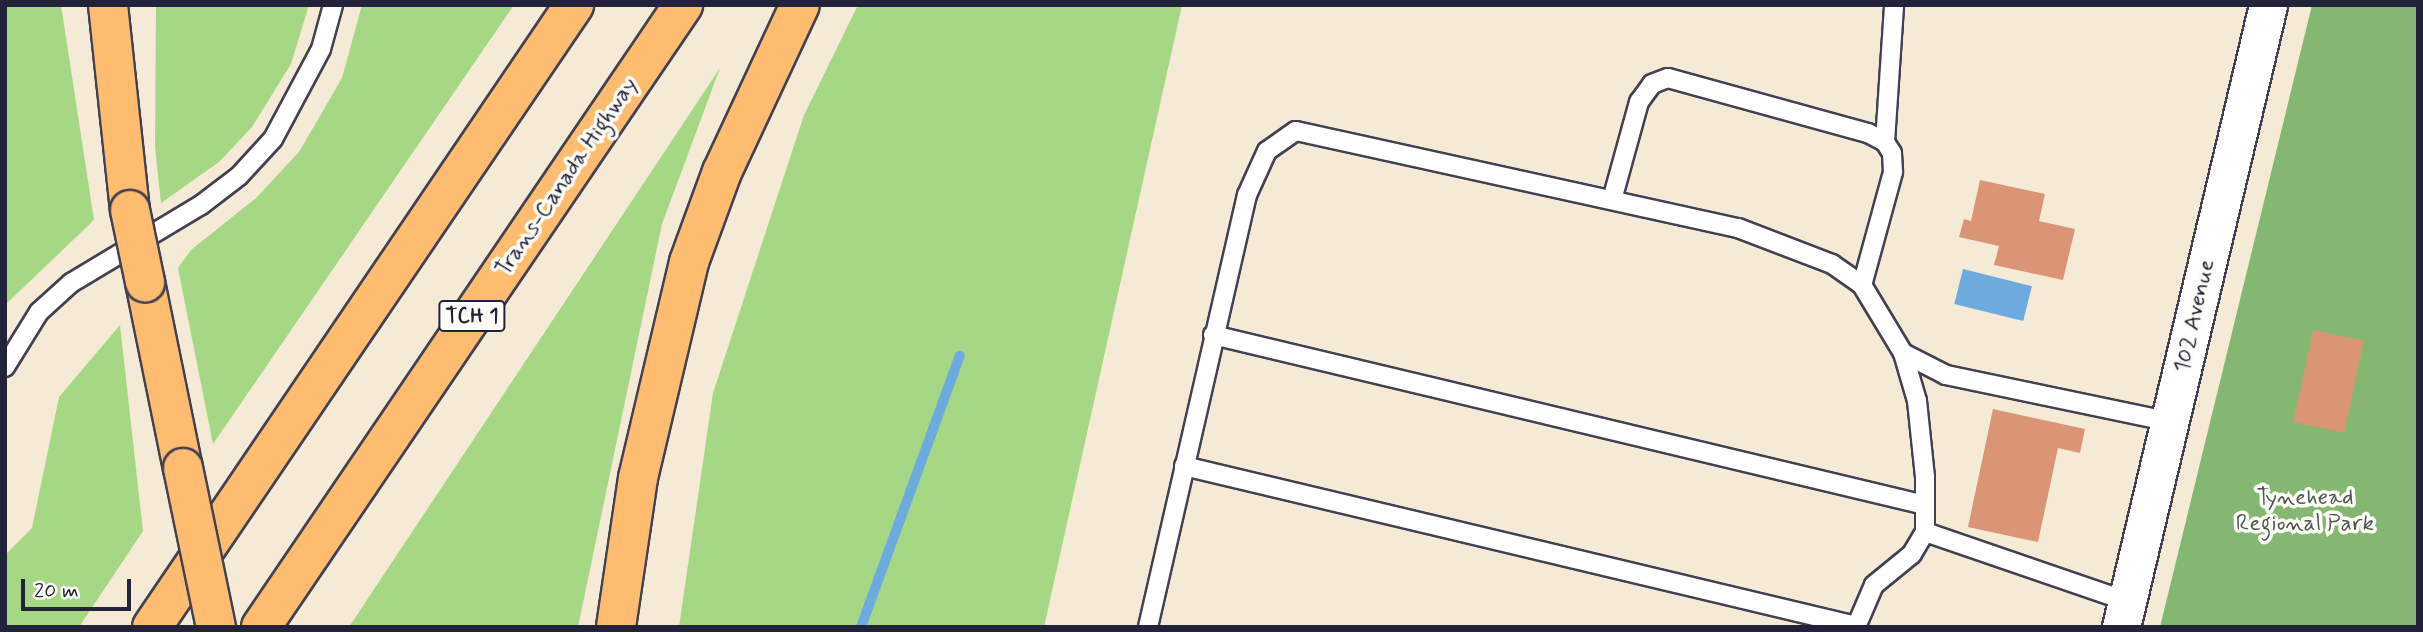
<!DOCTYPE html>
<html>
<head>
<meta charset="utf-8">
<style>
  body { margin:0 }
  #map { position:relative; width:2423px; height:632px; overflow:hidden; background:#f4ead5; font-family:Mynerve,sans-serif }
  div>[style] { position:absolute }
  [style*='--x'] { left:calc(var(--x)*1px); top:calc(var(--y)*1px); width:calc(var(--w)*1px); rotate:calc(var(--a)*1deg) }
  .green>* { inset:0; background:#a6d785 }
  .forest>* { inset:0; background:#84b872 }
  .water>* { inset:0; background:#6dabdf; transform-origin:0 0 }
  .stream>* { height:10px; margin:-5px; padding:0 5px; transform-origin:5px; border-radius:5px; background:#6dabdf }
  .building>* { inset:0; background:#d99575; transform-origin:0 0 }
  .roads { filter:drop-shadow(2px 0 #424052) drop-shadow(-2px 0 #424052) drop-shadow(0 2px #424052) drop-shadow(0 -2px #424052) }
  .lane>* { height:18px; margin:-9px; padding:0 9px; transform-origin:9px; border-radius:9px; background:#fff }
  .street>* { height:37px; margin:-18.5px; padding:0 18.5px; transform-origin:18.5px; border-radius:18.5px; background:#fff }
  .highway>* { height:38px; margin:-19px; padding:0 19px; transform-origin:19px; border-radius:19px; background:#fdbc70 }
  .bridges { filter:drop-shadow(2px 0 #424052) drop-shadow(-2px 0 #424052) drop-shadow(0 2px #424052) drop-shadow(0 -2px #424052) }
  .highway-bridge>* { height:38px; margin:-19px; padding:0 19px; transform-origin:19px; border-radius:19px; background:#fdbc70 }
  span { translate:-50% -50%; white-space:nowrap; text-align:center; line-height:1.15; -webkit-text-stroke:7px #fdfcf7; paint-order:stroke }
  .shield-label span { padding:2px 5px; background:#fdfcf7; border:2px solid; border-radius:5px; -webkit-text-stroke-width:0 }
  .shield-label { font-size:21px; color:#22223b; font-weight:700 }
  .street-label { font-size:23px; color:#22223b }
  .park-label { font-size:23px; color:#4a5851 }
  .frame { position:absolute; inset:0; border:7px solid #22223b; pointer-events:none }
  .scale { position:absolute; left:21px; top:579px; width:110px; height:32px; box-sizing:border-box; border:4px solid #22223b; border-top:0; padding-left:9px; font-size:21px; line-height:24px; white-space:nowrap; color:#22223b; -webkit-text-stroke:5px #fdfcf7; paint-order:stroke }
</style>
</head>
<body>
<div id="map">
  <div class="green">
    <div style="clip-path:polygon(5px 5px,61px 5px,94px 220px,5px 305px)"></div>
    <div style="clip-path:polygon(156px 5px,309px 5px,291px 64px,252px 127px,219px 162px,161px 203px,155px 147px)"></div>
    <div style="clip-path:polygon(362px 5px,514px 5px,213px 444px,178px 268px,191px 250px,256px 198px,299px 152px,342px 78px)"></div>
    <div style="clip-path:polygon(858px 5px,1182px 5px,1044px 627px,679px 627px,713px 393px,804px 115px)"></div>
    <div style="clip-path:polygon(720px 68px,662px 224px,578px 627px,349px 627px)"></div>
    <div style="clip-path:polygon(120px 325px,143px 531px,79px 627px,5px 627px,5px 555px,32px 528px,59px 397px)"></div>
  </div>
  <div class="forest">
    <div style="clip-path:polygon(2312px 5px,2418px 5px,2418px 627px,2160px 627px)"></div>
  </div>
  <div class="water">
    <div style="left:1963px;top:269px;width:71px;height:36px;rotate:14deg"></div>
  </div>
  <div class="stream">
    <div style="--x:861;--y:627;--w:289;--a:-70"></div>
  </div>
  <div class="building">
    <div style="clip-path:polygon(1980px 180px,2045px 194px,2039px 221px,2075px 229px,2063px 280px,1994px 265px,1999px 246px,1959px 237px,1964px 219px,1971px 221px)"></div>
    <div style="left:2313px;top:330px;width:52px;height:94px;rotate:12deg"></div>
    <div style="clip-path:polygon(1993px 409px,2085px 429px,2080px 453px,2058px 448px,2038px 542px,1968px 527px)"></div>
  </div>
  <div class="roads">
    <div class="lane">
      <div style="--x:1885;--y:142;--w:137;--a:-86.2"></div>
      <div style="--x:1612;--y:200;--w:102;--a:-74.6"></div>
      <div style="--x:1639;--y:102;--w:22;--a:-54"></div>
      <div style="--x:1652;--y:84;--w:17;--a:-21"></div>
      <div style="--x:1668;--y:78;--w:207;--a:15.4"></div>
      <div style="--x:1868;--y:133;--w:19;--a:28"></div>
      <div style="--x:1885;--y:142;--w:13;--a:58"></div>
      <div style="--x:1892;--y:153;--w:19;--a:87"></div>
      <div style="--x:1893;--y:172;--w:117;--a:105.3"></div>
      <div style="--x:1213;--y:335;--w:732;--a:13.43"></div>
      <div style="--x:1903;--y:353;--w:48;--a:27.1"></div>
      <div style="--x:1946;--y:375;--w:229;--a:11.8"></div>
      <div style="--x:5;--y:367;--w:65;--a:-58.3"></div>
      <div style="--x:39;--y:312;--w:43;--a:-42.2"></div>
      <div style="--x:71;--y:283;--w:152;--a:-31"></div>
      <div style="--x:201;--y:205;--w:48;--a:-37.3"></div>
      <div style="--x:239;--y:176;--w:50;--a:-47.4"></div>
      <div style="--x:273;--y:139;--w:102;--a:-61.9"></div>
      <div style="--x:321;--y:49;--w:46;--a:-74.7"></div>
      <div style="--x:1184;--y:466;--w:691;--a:13.39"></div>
      <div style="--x:1925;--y:532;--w:213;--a:18.9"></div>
      <div style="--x:1148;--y:627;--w:443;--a:-77.1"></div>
      <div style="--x:1247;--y:195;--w:48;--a:-65.6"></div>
      <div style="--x:1267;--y:151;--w:35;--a:-35"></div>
      <div style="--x:1296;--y:131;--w:453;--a:12.4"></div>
      <div style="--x:1738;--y:228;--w:101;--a:21"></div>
      <div style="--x:1832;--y:264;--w:37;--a:35"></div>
      <div style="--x:1862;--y:285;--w:79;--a:58.9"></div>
      <div style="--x:1903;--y:353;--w:50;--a:73.7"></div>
      <div style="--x:1917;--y:401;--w:76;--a:84"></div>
      <div style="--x:1925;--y:477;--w:55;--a:90"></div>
      <div style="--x:1925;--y:532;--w:26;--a:121"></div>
      <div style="--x:1912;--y:554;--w:49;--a:140.8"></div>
      <div style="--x:1874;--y:585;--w:46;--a:113.2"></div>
    </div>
    <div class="street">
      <div style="--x:2121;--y:627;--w:639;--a:-76.7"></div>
    </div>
    <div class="highway">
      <div style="--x:108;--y:5;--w:206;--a:83.9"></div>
      <div style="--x:145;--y:282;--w:190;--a:78.5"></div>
      <div style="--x:152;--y:627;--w:752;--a:-55.84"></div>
      <div style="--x:261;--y:627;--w:752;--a:-55.84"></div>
      <div style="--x:616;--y:627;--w:151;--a:-81.6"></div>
      <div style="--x:638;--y:478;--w:222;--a:-76.7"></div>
      <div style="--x:689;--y:262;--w:96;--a:-69.9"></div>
      <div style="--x:722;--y:172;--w:184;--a:-65"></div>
    </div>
  </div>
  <div class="bridges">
    <div class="highway-bridge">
      <div style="--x:130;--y:210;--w:74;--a:78.2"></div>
      <div style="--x:183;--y:468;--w:162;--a:78.3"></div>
    </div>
  </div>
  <div class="shield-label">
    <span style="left:472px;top:316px">TCH 1</span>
  </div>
  <div class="street-label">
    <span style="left:567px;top:177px;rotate:-56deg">Trans-Canada Highway</span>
    <span style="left:2195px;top:316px;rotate:-77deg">102 Avenue</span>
  </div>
  <div class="park-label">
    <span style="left:2305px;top:511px">Tynehead<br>Regional Park</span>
  </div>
  <div class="frame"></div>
  <div class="scale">20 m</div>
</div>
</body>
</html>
